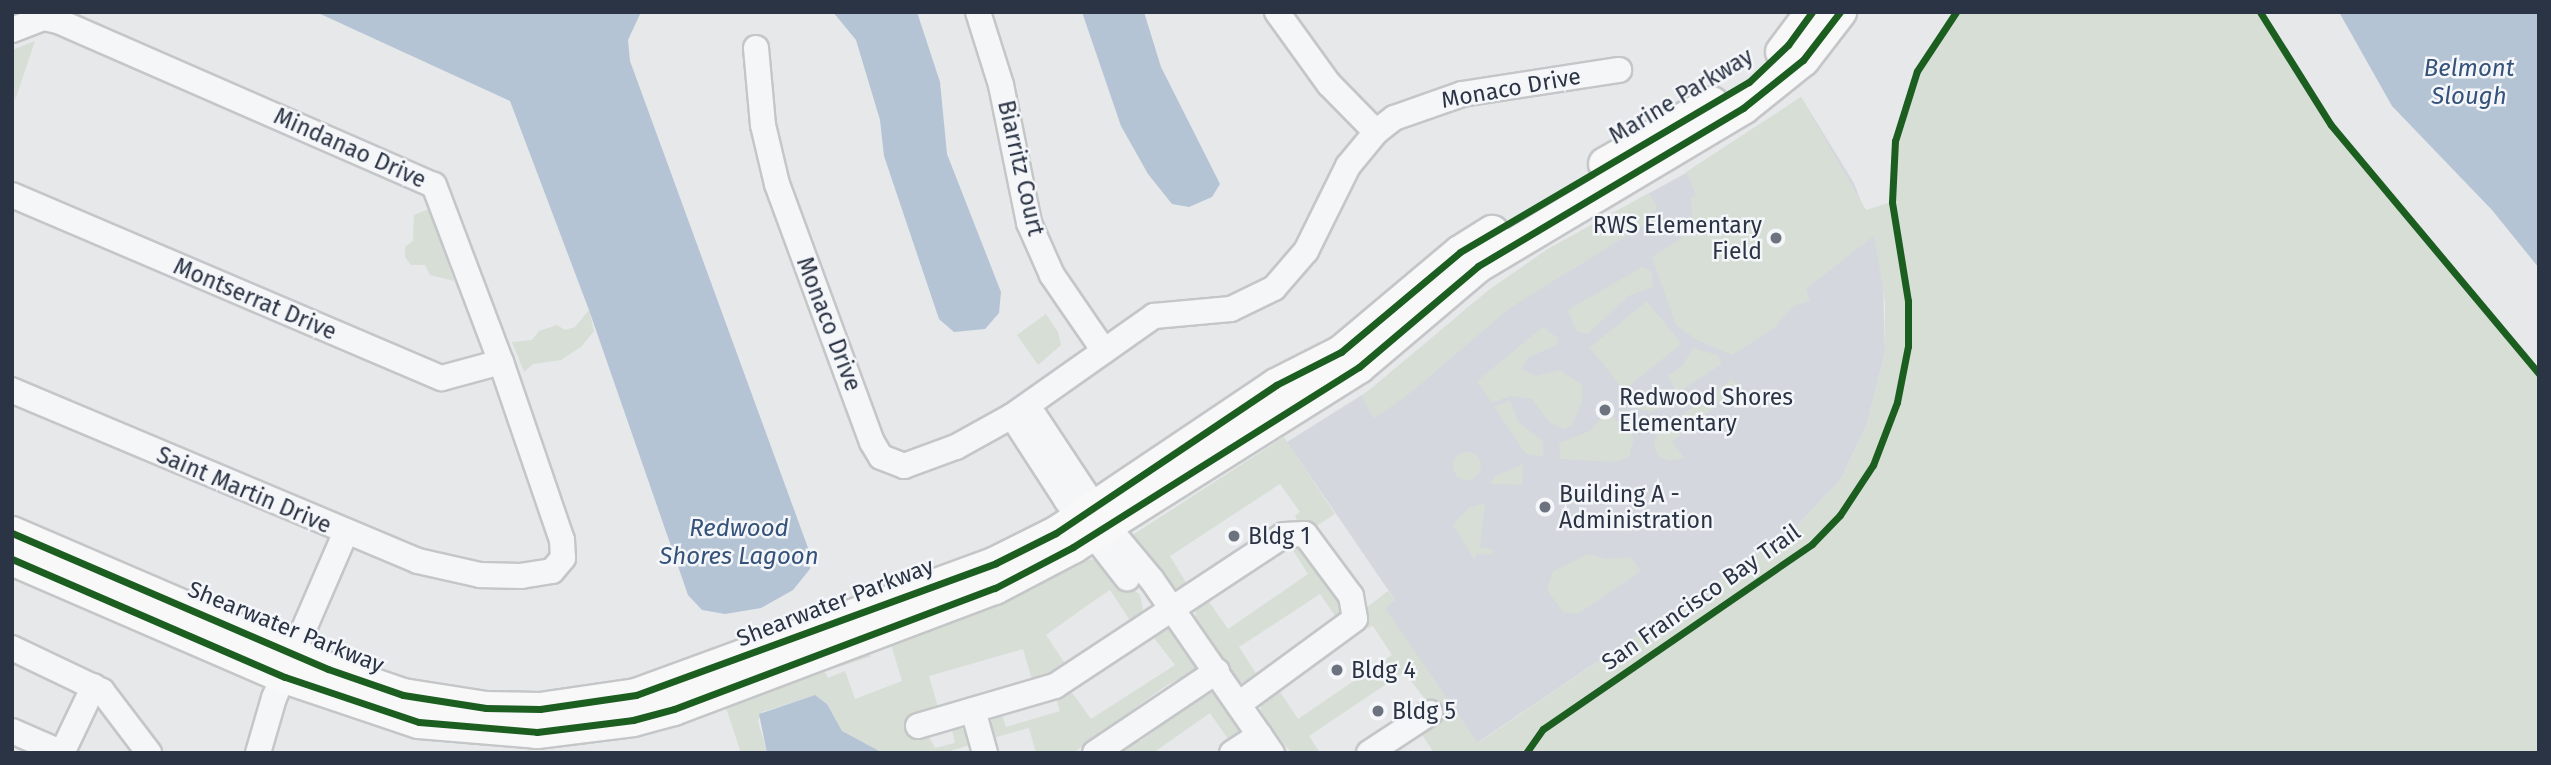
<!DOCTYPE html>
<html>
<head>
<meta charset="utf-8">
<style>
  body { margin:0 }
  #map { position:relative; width:2551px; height:765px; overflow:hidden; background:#e6e8ea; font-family:"Fira Sans",sans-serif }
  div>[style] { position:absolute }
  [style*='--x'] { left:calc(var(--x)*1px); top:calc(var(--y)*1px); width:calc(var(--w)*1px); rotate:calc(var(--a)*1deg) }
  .built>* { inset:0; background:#d4d7dd }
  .green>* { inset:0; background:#d6ded6; transform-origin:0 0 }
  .round { border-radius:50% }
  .water>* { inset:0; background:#b4c4d5 }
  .roads { filter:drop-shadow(2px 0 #c4c6c8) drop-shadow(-2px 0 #c4c6c8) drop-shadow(0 2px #c4c6c8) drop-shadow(0 -2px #c4c6c8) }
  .minor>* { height:24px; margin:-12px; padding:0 12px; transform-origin:12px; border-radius:12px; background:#f5f6f7 }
  .major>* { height:32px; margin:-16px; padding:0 16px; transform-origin:16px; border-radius:16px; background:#f8f8f8 }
  .cycleway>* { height:7px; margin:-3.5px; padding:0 3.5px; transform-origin:3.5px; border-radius:3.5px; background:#1b5e20 }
  .dots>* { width:19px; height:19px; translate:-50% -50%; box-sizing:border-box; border:4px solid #f4f6f9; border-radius:50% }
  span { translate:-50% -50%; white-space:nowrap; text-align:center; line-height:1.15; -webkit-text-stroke:5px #f4f6f9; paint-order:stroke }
  .street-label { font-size:23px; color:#2b3445 }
  .poi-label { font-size:23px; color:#2b3445 }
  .right { translate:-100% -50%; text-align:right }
  .left { translate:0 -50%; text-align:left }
  .water-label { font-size:24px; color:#34527a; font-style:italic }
  .frame { position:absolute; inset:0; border:14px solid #2b3445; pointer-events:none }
</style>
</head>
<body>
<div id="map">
  <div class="built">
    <div style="clip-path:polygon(1801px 97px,1854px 183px,1874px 236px,1883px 283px,1885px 352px,1867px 424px,1841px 479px,1795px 528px,1477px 743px,1384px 608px,1395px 600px,1287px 442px,1389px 378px,1468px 307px,1548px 249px,1713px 158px)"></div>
  </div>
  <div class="green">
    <div style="clip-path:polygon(1956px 12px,2260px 12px,2331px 125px,2539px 379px,2539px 753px,1434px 753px,1421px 733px,1392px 753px,1439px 717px,1404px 672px,1309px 736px,1320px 753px,1292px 753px,1260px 715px,1262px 701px,1278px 689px,1298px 719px,1392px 655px,1373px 626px,1368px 628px,1364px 623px,1366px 608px,1388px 591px,1395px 600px,1385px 608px,1478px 743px,1795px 528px,1841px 479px,1867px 424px,1885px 352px,1885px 302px,1874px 236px,1806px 289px,1810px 301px,1794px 306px,1773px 329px,1732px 355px,1695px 339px,1676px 325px,1652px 257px,1679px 240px,1692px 223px,1691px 198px,1696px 195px,1686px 172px,1801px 97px,1866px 210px,1892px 202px,1895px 141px,1907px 95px,1930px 47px)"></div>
    <div style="clip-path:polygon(35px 41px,15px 100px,12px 50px)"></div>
    <div style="clip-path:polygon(1649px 193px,1657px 207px,1649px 222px,1510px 308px,1409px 394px,1375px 418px,1371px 415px,1362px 396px,1490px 289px,1548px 249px)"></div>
    <div style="clip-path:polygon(429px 209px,454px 281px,430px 275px,425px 265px,411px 265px,405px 257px,405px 247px,413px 241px,414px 215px)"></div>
    <div style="clip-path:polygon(1642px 267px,1651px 271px,1654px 287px,1628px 296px,1588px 334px,1576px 331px,1568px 310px)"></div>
    <div style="left:1647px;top:301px;width:55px;height:74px;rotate:51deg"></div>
    <div style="clip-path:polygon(589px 310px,594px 331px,582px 346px,561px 360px,533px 364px,524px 372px,512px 342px,532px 340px,539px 331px,557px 325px,565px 330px,575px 327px)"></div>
    <div style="clip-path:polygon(1046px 314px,1058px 332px,1061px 345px,1038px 365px,1017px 335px)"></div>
    <div style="clip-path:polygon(1543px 327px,1558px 338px,1557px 345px,1529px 357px,1521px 369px,1536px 376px,1560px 370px,1582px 385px,1582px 401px,1573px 424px,1565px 429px,1550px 423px,1532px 399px,1510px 396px,1492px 403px,1477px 381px)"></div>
    <div style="clip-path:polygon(1693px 348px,1718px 355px,1722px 364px,1677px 393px,1668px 376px,1683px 365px)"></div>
    <div style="clip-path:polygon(1732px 379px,1739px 387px,1672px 442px,1684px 458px,1669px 461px,1659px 457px,1654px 446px,1658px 432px)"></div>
    <div style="clip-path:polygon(1654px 386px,1665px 390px,1668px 402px,1652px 412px,1629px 406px,1629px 400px,1645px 396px)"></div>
    <div style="clip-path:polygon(1510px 400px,1518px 422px,1543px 441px,1543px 457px,1526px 454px,1494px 407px)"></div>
    <div style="clip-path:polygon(1607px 411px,1634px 438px,1629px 457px,1615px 462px,1560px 459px,1559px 443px,1590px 431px)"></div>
    <div style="clip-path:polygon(1284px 437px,1335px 514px,1313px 528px,1299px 524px,1295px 516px,1300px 512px,1280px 484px,1170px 556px,1190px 589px,1173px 593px,1131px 536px)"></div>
    <div class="round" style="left:1453px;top:452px;width:28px;height:28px"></div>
    <div style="clip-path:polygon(1523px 464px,1522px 485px,1490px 484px,1495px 476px)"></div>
    <div style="clip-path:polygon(1485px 503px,1480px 548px,1493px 549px,1492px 555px,1476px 554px,1475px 561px,1453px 525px,1468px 508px)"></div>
    <div style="clip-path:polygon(1296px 542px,1344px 603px,1340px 623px,1320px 594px,1239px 647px,1259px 678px,1240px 683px,1195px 622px,1196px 609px,1207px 599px,1228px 629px,1308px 574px,1289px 544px)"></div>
    <div style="clip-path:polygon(1589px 554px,1606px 559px,1630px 557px,1641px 571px,1578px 614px,1563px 612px,1547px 590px,1553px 571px)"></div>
    <div style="clip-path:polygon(1081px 559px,1099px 560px,1140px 595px,1143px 611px,1131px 622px,1110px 590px,1092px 602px,1046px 635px,1066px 665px,1033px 683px,1023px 649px,929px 676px,939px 711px,928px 735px,935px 748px,955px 743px,952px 730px,957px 727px,967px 731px,973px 744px,944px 753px,883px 753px,842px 731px,827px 704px,815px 695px,762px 712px,758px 721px,767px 753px,741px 753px,725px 705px,823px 668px,828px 678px,845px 671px,855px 699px,902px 681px,890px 641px)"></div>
    <div style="clip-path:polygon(1160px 628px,1174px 628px,1197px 670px,1167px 685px,1073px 753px,1036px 753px,1029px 728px,993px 738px,990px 723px,995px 716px,1002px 715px,1006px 727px,1060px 711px,1056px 698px,1070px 690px,1091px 719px,1175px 665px,1151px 634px)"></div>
    <div style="left:868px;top:648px;width:9px;height:46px;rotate:72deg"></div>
    <div style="clip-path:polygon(1209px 690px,1214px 690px,1240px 725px,1239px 734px,1230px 742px,1210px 713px,1153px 753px,1113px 753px,1131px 741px,1141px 741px)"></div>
  </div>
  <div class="water">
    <div style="clip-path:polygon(316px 12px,641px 12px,628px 40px,630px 61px,811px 556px,810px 569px,793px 590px,761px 608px,725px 614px,702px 610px,688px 595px,589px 310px,510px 101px)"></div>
    <div style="clip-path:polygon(833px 12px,917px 12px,940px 82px,947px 154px,1001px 292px,999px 313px,985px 329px,954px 332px,939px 319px,884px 156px,880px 120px,856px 40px)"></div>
    <div style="clip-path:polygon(1082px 12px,1144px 12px,1161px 67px,1220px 184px,1212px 197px,1189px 207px,1172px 204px,1148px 174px,1121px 126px)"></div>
    <div style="clip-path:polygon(2339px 12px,2539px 12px,2539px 268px,2492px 210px,2392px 106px)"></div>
    <div style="clip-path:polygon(815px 695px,827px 704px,842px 731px,883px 753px,767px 753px,759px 714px)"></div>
  </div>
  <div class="roads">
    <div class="minor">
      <div style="--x:978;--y:12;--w:77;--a:72.5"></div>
      <div style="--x:1001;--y:85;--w:141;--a:78.5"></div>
      <div style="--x:1029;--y:223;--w:57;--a:66.1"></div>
      <div style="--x:1052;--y:275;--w:92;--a:55.6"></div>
      <div style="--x:1277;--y:12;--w:89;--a:54.2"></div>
      <div style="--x:1329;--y:84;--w:67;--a:45.6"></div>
      <div style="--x:12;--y:30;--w:34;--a:-21"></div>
      <div style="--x:44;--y:18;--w:14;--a:12"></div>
      <div style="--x:58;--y:21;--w:410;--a:23.6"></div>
      <div style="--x:434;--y:185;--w:189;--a:69.3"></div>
      <div style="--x:501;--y:362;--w:188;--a:71.1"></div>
      <div style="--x:562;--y:540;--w:18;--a:87"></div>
      <div style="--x:563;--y:558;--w:17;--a:130"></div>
      <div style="--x:552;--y:571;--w:31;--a:171"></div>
      <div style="--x:521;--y:576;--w:41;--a:-178.6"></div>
      <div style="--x:480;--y:575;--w:64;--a:-167.3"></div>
      <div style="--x:418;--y:561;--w:441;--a:-157.2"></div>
      <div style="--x:756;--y:48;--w:77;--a:84.8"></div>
      <div style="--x:763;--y:125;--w:61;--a:76.7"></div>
      <div style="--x:777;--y:184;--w:275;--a:69.8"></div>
      <div style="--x:872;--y:442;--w:17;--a:59"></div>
      <div style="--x:881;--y:457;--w:25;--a:21"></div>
      <div style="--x:904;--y:466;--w:55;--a:-20.1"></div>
      <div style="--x:956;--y:447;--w:64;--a:-29"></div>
      <div style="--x:1012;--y:416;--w:174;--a:-35.2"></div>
      <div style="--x:1154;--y:316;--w:77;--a:-5.2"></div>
      <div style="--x:1231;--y:309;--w:48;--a:-26"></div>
      <div style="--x:1274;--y:288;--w:49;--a:-49.1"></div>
      <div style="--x:1306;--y:251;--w:95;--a:-63.7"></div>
      <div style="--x:1348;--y:166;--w:44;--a:-50.5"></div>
      <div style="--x:1376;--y:132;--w:23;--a:-38"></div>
      <div style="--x:1394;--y:118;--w:72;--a:-19.4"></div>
      <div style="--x:1462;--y:94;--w:159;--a:-8.7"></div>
      <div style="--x:12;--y:195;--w:467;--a:23.1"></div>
      <div style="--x:442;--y:378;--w:61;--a:-15.2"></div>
      <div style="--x:1028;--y:406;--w:144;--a:56.6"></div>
      <div style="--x:1107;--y:526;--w:70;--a:50.2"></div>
      <div style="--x:1152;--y:580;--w:211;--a:55.3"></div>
      <div style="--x:1012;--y:416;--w:101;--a:57.1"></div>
      <div style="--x:1067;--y:501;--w:98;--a:52.1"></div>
      <div style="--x:12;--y:648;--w:100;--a:25.5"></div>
      <div style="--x:102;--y:691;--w:78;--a:52.8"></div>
      <div style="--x:973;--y:710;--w:45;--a:74.4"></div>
      <div style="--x:918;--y:726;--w:143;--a:-16.3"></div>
      <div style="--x:1055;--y:686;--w:274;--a:-33.4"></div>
      <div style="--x:1284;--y:535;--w:21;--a:-3"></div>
      <div style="--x:1305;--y:534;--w:77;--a:53.4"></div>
      <div style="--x:1351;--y:596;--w:23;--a:80"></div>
      <div style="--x:1355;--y:619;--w:144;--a:143.8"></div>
      <div style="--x:12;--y:731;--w:55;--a:23.7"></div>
      <div style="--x:62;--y:753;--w:74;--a:-64.5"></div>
      <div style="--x:258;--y:753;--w:57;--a:-73.8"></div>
      <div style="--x:274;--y:698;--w:179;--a:-66.6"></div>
      <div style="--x:1095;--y:753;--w:147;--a:-33.9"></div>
      <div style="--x:1232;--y:753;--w:33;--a:-33"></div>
      <div style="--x:1369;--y:753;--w:73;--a:-33.3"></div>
    </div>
    <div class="major">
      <div style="--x:1782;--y:52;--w:50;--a:-53.1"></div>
      <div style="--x:1605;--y:164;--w:123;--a:-29.7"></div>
      <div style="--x:12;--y:533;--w:344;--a:23.3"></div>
      <div style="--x:328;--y:669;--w:79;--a:19.1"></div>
      <div style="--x:403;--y:695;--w:84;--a:8.9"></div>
      <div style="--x:486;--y:708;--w:54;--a:1.1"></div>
      <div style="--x:540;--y:709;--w:97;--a:-8.3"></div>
      <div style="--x:636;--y:695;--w:383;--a:-20.1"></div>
      <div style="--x:996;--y:563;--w:67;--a:-26.6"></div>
      <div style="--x:1056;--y:533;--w:265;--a:-33.9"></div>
      <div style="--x:1276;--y:385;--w:73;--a:-26.9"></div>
      <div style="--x:1341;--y:352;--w:155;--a:-40"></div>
      <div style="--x:1460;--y:252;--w:38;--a:-32"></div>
      <div style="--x:12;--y:559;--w:297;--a:23.4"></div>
      <div style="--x:285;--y:677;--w:141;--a:18.6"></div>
      <div style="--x:419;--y:722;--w:118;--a:4.8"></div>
      <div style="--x:537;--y:732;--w:97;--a:-7.1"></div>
      <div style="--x:633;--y:720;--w:42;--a:-15"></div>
      <div style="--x:674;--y:709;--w:343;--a:-20.7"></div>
      <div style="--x:995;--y:588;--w:88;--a:-27.7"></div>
      <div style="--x:1073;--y:547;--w:338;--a:-32.2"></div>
      <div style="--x:1359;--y:367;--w:156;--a:-40.3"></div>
      <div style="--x:1478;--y:266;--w:309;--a:-30.8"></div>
      <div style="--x:1743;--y:108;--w:77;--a:-38.7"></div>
      <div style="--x:1803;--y:60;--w:61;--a:-52.4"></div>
    </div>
  </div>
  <div class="cycleway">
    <div style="--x:2260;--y:12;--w:133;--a:57.9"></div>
    <div style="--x:2331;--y:125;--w:324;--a:50.1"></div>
    <div style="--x:12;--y:533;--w:344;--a:23.3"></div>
    <div style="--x:328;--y:669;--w:79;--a:19.1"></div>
    <div style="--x:403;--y:695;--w:84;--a:8.9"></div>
    <div style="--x:486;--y:708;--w:54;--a:1.1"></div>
    <div style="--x:540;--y:709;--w:97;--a:-8.3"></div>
    <div style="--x:636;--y:695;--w:383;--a:-20.1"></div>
    <div style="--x:996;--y:563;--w:67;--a:-26.6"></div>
    <div style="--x:1056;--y:533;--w:265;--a:-33.9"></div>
    <div style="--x:1276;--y:385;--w:73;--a:-26.9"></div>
    <div style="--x:1341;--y:352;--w:155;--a:-40"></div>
    <div style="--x:1460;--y:252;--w:335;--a:-30.5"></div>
    <div style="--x:1749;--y:82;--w:54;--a:-43.5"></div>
    <div style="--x:1788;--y:45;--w:41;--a:-54"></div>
    <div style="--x:12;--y:559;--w:297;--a:23.4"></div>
    <div style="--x:285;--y:677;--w:141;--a:18.6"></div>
    <div style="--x:419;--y:722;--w:118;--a:4.8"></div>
    <div style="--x:537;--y:732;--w:97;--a:-7.1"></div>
    <div style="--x:633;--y:720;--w:42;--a:-15"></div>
    <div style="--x:674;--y:709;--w:343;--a:-20.7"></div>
    <div style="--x:995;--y:588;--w:88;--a:-27.7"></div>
    <div style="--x:1073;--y:547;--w:338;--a:-32.2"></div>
    <div style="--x:1359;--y:367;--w:156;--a:-40.3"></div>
    <div style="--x:1478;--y:266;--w:309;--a:-30.8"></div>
    <div style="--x:1743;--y:108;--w:77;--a:-38.7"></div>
    <div style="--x:1803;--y:60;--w:61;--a:-52.4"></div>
    <div style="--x:1526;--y:753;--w:29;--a:-55"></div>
    <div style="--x:1543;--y:729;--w:326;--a:-34.5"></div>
    <div style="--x:1812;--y:544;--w:40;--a:-46"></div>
    <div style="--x:1840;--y:515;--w:60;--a:-56.6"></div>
    <div style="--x:1873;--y:465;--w:67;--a:-69.1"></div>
    <div style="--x:1897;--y:402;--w:57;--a:-78.9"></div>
    <div style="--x:1908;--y:346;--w:45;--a:-90"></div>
    <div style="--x:1908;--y:301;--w:100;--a:-99.2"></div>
    <div style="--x:1892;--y:202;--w:61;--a:-87.2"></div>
    <div style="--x:1895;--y:141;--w:73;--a:-72.6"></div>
    <div style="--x:1917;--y:71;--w:71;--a:-56.5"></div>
  </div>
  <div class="dots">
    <div style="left:1776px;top:238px;background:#6c737f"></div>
    <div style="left:1605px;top:410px;background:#6c737f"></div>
    <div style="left:1545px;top:507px;background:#6c737f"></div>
    <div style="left:1234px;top:536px;background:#6c737f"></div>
    <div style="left:1337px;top:670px;background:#6c737f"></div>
    <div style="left:1378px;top:711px;background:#6c737f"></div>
  </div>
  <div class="street-label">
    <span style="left:1511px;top:88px;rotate:-10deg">Monaco Drive</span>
    <span style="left:1681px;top:96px;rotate:-31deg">Marine Parkway</span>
    <span style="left:350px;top:148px;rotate:24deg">Mindanao Drive</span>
    <span style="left:1021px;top:168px;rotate:77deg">Biarritz Court</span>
    <span style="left:255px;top:299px;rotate:23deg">Montserrat Drive</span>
    <span style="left:829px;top:324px;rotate:69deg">Monaco Drive</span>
    <span style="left:244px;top:490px;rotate:23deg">Saint Martin Drive</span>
    <span style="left:1701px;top:597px;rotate:-35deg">San Francisco Bay Trail</span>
    <span style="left:835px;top:602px;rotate:-21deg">Shearwater Parkway</span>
    <span style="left:286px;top:627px;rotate:22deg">Shearwater Parkway</span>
  </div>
  <div class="poi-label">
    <span class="right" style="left:1762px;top:238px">RWS Elementary<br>Field</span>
    <span class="left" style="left:1619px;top:410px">Redwood Shores<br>Elementary</span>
    <span class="left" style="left:1559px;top:507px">Building A -<br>Administration</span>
    <span class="left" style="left:1248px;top:536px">Bldg 1</span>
    <span class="left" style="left:1351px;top:670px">Bldg 4</span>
    <span class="left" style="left:1392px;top:711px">Bldg 5</span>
  </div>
  <div class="water-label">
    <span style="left:2469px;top:83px">Belmont<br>Slough</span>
    <span style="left:739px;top:543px">Redwood<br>Shores Lagoon</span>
  </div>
  <div class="frame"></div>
</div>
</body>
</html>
